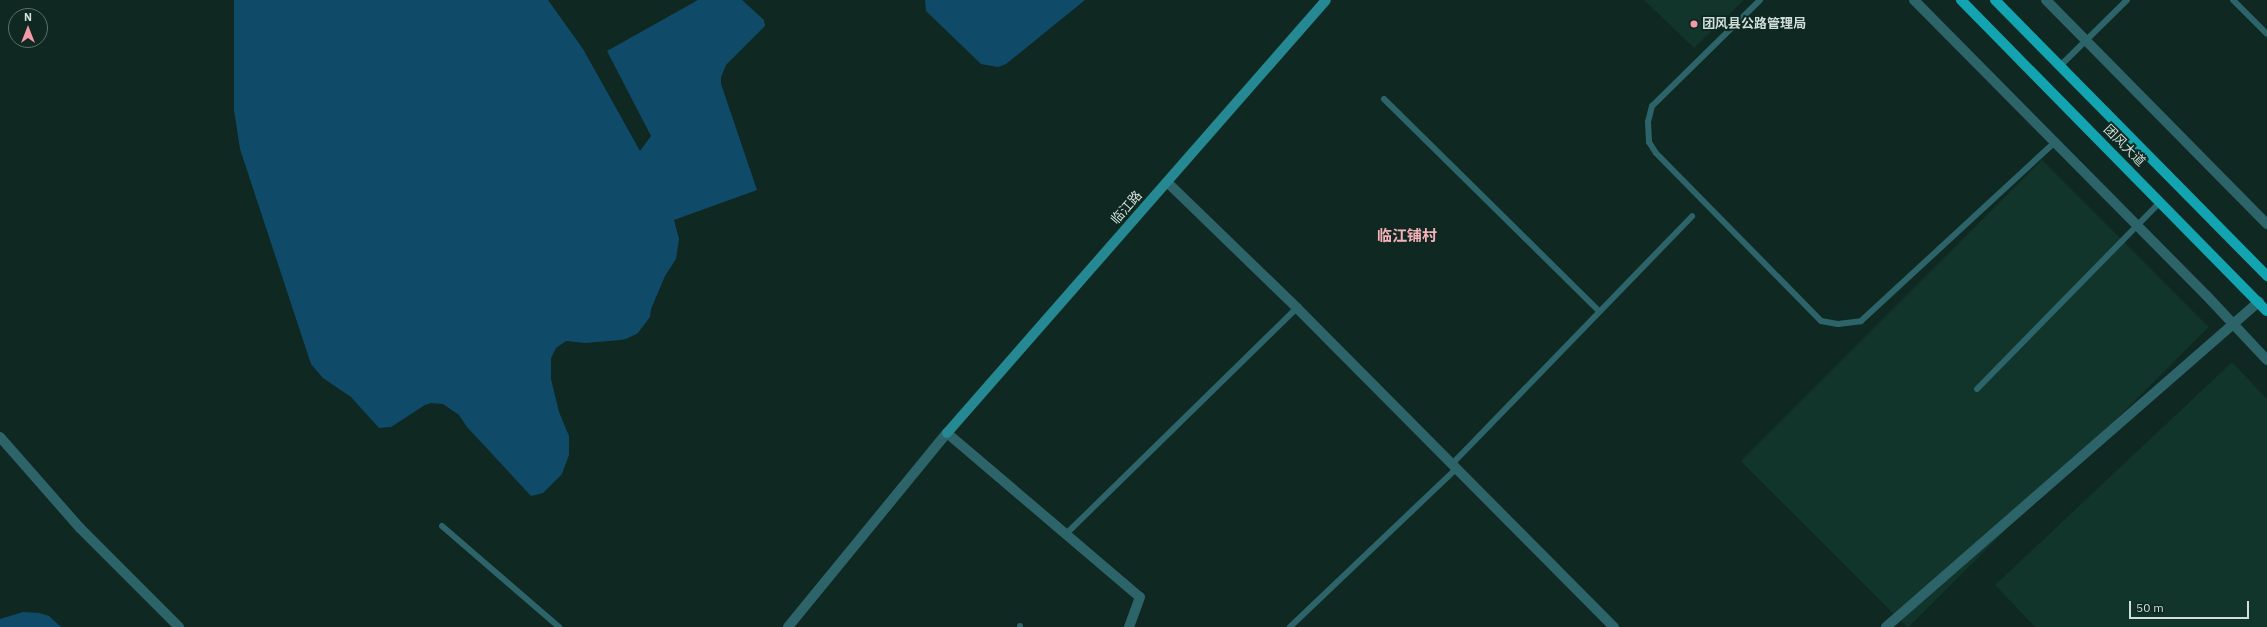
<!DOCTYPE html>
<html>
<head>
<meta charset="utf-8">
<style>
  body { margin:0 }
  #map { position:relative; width:2267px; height:627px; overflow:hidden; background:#0f2821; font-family:"IBM Plex Sans","Noto Sans SC",sans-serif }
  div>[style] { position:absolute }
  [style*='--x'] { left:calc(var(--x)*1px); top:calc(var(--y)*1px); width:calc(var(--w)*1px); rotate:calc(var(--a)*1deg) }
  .built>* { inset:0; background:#11342b; transform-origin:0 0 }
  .water>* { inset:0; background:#0f4b69 }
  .lane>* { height:6px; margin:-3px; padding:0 3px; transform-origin:3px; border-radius:3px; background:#2d6469 }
  .street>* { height:10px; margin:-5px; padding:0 5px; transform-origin:5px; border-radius:5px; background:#2d6469 }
  .secondary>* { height:10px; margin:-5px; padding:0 5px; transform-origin:5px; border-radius:5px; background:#268892 }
  .primary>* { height:10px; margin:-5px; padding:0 5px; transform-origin:5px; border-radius:5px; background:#12a5b1 }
  .dots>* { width:11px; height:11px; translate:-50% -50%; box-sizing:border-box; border:2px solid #0f2821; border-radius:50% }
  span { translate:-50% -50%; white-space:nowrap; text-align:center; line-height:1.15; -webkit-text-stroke:4px #0f2821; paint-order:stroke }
  .poi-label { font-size:13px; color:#d0dfd9; font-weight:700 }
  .left { translate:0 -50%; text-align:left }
  .street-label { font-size:13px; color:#d0dfd9 }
  .quarter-label { font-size:15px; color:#f5b1b9; font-weight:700 }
  .north { position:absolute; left:8px; top:8px; width:40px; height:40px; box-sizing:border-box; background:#0f2821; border:1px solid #5c716b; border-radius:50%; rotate:0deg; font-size:11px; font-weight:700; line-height:16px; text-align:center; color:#d0dfd9 }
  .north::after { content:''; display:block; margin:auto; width:14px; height:18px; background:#f49aa6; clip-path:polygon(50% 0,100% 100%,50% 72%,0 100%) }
  .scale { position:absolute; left:2129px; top:601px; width:120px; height:18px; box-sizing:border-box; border:2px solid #d0dfd9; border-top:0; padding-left:5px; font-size:12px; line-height:14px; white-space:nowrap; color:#d0dfd9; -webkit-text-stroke:3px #0f2821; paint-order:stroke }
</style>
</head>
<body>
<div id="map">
  <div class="built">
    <div style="clip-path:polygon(1644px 0,1744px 0,1694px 48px)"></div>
    <div style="left:2042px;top:160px;width:236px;height:426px;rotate:45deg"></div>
    <div style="clip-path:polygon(2232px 362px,2267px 399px,2267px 627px,2035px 627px,1995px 585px)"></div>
  </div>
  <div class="water">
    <div style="clip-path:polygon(234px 0,548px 0,583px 49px,640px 151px,651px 136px,607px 51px,698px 0,742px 0,764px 20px,765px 26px,726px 65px,721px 77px,721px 84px,757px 190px,674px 220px,679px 239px,676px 259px,665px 276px,651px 309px,650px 317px,638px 333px,626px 339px,620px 340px,586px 343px,566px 341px,556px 348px,551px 358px,551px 379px,559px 412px,569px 436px,569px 455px,562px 474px,543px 493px,531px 496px,467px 427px,459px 415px,443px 404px,431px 403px,425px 405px,391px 427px,379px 428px,351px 397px,323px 378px,311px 364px,240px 149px,234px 110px)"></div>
    <div style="clip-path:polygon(925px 0,1085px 0,1006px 64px,998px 67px,981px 64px,926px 11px)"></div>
    <div style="clip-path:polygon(23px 612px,39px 613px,49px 616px,61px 627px,0 627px,0 619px)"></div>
  </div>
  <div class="lane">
    <div style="--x:1760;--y:0;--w:151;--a:135.5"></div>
    <div style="--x:1652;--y:106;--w:16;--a:104"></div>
    <div style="--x:1648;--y:122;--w:20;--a:87"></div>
    <div style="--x:1649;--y:142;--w:13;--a:58"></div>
    <div style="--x:1656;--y:153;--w:235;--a:45.5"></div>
    <div style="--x:1821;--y:321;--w:17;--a:10"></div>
    <div style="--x:1838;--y:324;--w:23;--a:-7"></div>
    <div style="--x:1861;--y:321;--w:264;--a:-42.7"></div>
    <div style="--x:2233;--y:0;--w:48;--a:45"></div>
    <div style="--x:2060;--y:66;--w:94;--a:-44.6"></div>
    <div style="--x:1384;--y:99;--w:302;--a:44.6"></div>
    <div style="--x:1977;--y:389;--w:263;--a:-45.6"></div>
    <div style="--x:1452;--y:464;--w:345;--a:-45.9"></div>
    <div style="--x:442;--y:526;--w:155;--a:40.8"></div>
    <div style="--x:1066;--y:534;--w:323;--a:-44.4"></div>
    <div style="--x:1020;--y:627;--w:1;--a:-90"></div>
    <div style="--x:1290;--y:627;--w:229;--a:-43.6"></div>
  </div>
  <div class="street">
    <div style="--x:1914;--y:0;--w:415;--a:45.3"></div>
    <div style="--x:2206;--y:295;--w:89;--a:46.8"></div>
    <div style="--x:2046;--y:0;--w:315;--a:45.4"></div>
    <div style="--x:1167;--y:182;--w:181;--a:44.1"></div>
    <div style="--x:1297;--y:308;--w:450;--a:45.2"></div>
    <div style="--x:0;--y:437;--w:121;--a:48.7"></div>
    <div style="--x:80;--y:528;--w:140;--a:45"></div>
    <div style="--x:788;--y:627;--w:251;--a:-50.7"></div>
    <div style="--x:947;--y:433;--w:253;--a:40.4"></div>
    <div style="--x:1140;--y:597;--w:32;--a:110"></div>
    <div style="--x:1886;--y:627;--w:495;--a:-41.1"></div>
  </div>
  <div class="secondary">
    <div style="--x:947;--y:433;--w:575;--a:-48.8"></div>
  </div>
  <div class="primary">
    <div style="--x:1961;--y:0;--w:436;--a:45.5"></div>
    <div style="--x:1995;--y:0;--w:388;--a:45.4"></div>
  </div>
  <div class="dots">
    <div style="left:1694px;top:24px;background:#f49aa6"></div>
  </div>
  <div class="poi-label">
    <span class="left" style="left:1702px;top:24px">团风县公路管理局</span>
  </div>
  <div class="street-label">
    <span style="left:2124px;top:146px;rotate:45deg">团风大道</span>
    <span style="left:1127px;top:208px;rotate:-49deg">临江路</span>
  </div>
  <div class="quarter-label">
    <span style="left:1407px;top:236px">临江铺村</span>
  </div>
  <div class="north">N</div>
  <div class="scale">50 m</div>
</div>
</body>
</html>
